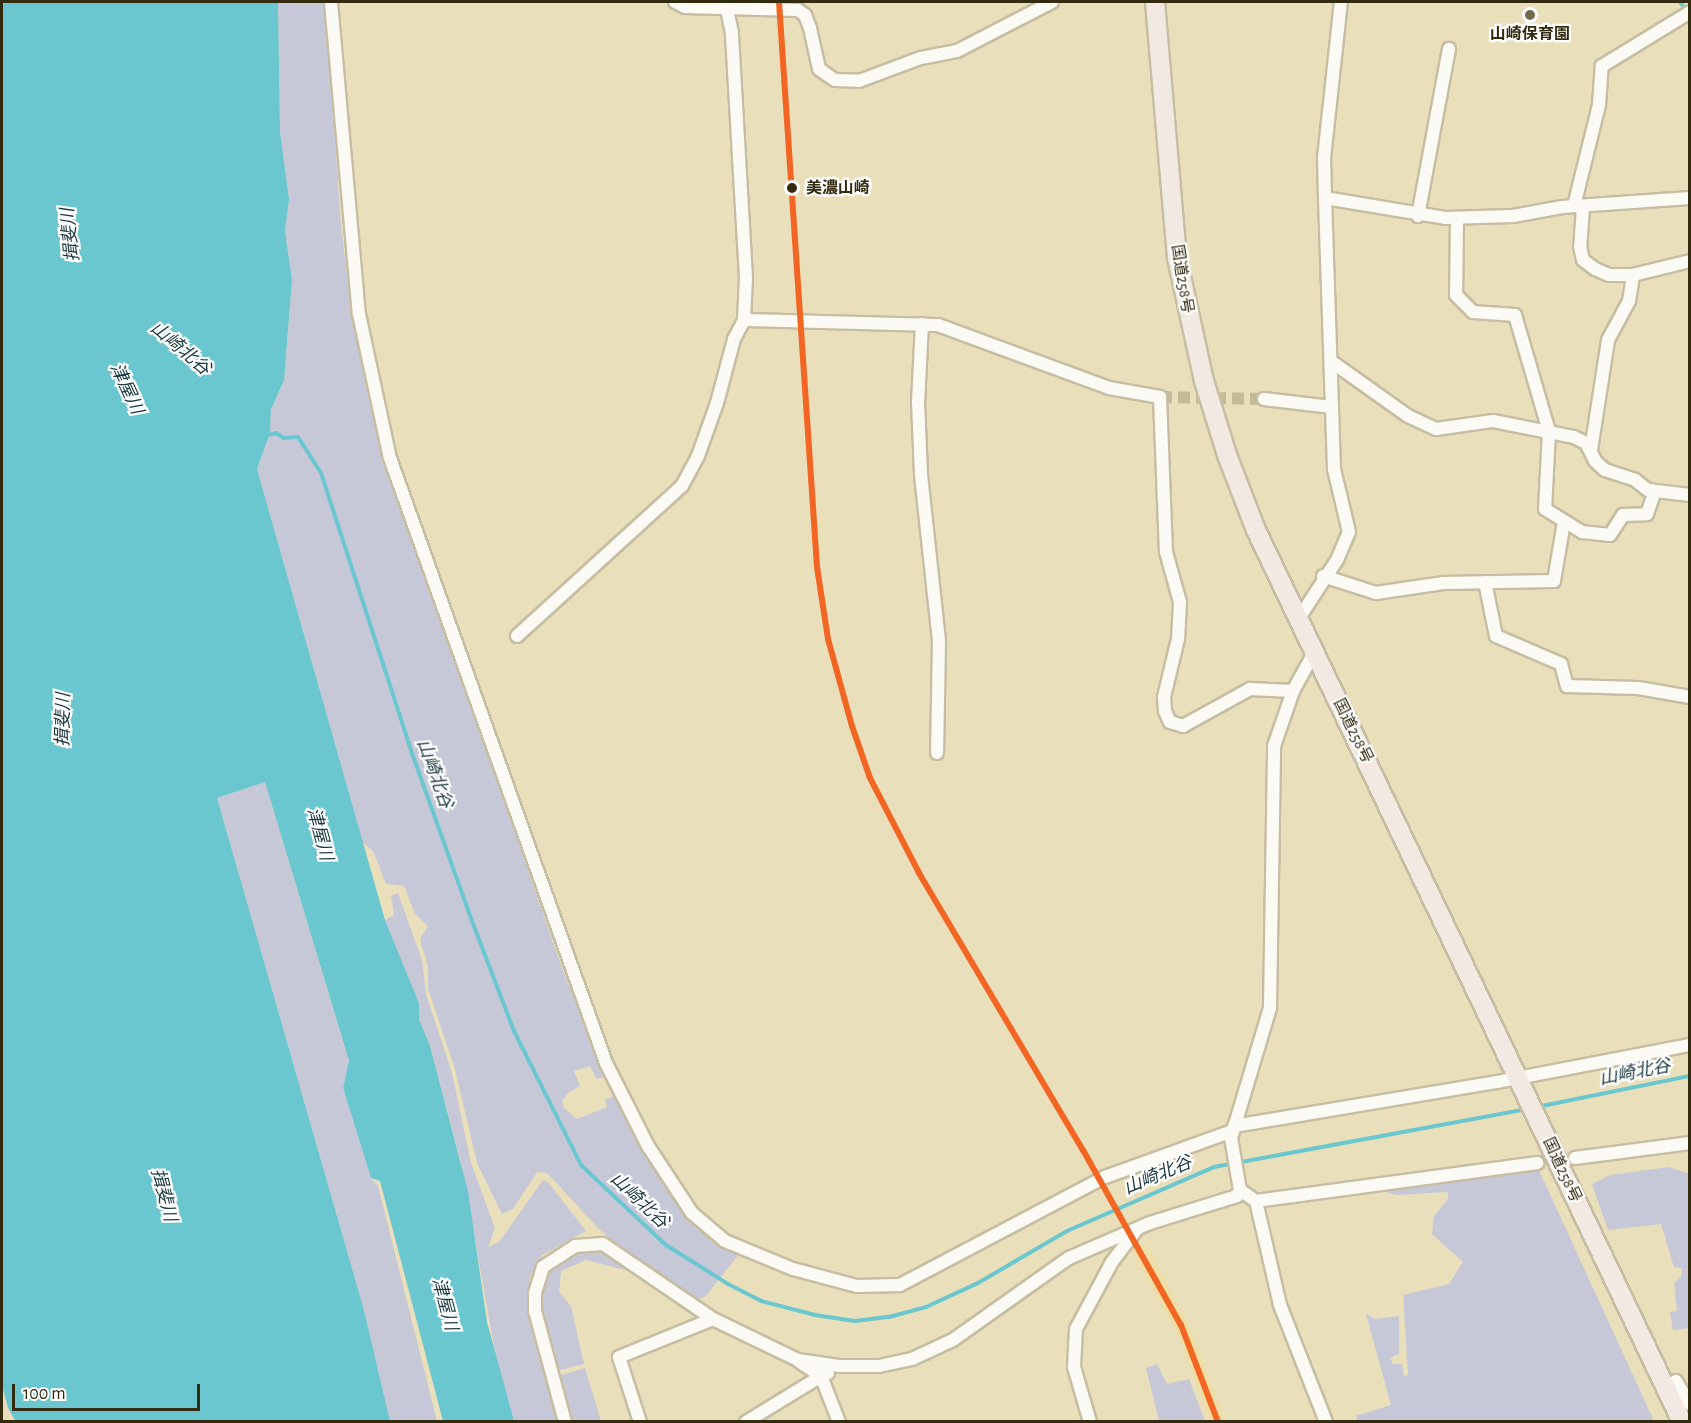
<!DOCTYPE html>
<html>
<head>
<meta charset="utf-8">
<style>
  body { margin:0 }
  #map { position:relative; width:1691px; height:1423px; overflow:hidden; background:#e9dfbb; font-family:"Alegreya Sans","Noto Sans JP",sans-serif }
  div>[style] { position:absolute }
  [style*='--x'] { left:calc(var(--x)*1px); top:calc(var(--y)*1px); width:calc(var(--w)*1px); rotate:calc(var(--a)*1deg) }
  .built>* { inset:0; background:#eedea6 }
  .green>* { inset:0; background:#c6c8d7 }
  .water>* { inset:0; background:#6ac7d0 }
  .stream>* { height:4px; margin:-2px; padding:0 2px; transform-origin:2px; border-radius:2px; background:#6ac7d0 }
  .minor-tunnel>* { height:12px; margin-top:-6px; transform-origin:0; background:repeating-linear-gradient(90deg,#c4bb99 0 12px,transparent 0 18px) }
  .roads { filter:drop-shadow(2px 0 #c6bea2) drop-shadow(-2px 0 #c6bea2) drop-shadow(0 2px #c6bea2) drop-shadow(0 -2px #c6bea2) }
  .minor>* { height:12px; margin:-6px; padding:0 6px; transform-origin:6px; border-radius:6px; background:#fcfaf5 }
  .highway>* { height:18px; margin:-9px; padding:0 9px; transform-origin:9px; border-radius:9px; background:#f2e9e2 }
  .rail-1>* { height:6px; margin:-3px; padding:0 3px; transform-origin:3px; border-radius:3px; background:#f26522 }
  .dots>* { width:16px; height:16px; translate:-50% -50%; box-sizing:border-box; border:3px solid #fff; border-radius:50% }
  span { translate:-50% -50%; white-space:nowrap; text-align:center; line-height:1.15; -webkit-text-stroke:4.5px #fff; paint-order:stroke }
  .poi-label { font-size:16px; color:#322b10; font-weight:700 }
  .stop-label { font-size:16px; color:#322b10; font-weight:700 }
  .left { translate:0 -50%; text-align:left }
  .street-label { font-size:16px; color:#322b10 }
  .water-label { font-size:18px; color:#1e3a41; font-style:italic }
  .frame { position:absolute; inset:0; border:3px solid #322b10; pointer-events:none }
  .scale { position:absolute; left:12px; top:1384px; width:188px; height:27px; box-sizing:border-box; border:3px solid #322b10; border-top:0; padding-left:8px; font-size:18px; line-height:21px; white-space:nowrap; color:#322b10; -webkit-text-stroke:4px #fff; paint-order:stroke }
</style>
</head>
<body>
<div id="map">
  <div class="built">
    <div style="clip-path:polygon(1146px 1243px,1192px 1332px,1225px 1421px,1210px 1421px,1180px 1339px,1132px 1251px)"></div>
  </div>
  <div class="green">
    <div style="clip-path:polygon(278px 2px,326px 2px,340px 215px,351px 310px,386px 462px,562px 968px,606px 1076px,597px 1079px,590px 1066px,574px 1071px,580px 1086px,568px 1093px,562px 1101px,564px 1108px,577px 1119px,607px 1107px,605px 1100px,615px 1095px,645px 1151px,686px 1212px,715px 1240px,739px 1254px,705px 1297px,694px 1301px,655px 1276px,599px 1229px,547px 1173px,537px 1172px,513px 1209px,502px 1214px,477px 1163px,455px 1069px,428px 989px,428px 967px,420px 939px,428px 926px,415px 914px,404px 886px,386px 884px,373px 851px,363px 843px,257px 469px,270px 433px,271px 409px,284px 382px,292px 280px,285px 231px,289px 199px,280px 131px)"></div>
    <div style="clip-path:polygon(265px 782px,349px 1062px,343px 1088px,371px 1178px,378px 1186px,437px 1421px,390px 1421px,364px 1310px,217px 798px)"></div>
    <div style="clip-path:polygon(398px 893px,422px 960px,426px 994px,452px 1073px,471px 1163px,495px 1228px,488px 1247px,499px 1242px,543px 1180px,548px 1182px,586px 1231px,542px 1255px,530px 1277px,528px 1291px,529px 1312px,559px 1421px,514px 1421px,500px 1380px,462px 1166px,430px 1046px,419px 1019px,419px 1003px,385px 920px,394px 915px,391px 896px)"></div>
    <div style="clip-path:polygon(1669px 1167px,1690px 1174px,1689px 1328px,1673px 1330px,1670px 1312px,1677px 1311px,1674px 1283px,1681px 1277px,1682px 1268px,1674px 1267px,1661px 1224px,1608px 1230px,1592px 1184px,1610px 1175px)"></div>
    <div style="clip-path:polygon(1538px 1168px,1654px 1421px,1358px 1422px,1356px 1416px,1391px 1405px,1366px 1314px,1375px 1319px,1399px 1316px,1399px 1354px,1390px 1358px,1393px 1364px,1402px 1364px,1404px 1376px,1408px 1375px,1403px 1295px,1449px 1284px,1463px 1262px,1432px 1234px,1434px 1216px,1448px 1199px,1448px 1192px,1396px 1195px,1382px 1191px,1381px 1187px)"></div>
    <div style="clip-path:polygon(589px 1249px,610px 1255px,636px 1273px,586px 1260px,561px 1271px,559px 1292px,571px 1306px,584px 1364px,560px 1370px,540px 1305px,543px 1280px,550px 1269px,577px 1251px)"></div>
    <div style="clip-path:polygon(1157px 1364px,1167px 1384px,1189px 1379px,1205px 1421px,1159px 1421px,1146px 1368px)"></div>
    <div style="clip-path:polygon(585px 1368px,601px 1421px,573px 1421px,561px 1375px)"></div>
  </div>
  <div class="water">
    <div style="clip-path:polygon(2px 2px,278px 2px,280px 131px,289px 199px,285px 231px,292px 280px,284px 381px,271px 409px,270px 433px,257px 469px,385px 920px,419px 1003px,419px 1019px,430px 1046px,468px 1191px,487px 1322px,514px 1421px,443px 1421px,380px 1181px,371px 1178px,343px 1088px,349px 1061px,265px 782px,217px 798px,364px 1310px,390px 1421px,16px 1422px,8px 1408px,2px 1386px)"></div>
  </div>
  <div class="stream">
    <div style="--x:1680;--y:2;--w:10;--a:53"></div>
    <div style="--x:264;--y:436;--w:12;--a:-14"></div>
    <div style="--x:276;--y:433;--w:9;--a:32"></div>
    <div style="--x:284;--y:438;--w:14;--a:-4"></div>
    <div style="--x:298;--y:437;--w:43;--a:57.4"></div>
    <div style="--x:321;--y:473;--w:301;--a:72"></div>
    <div style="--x:414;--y:759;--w:172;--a:70.3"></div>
    <div style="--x:472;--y:921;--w:118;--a:69.1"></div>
    <div style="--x:514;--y:1031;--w:150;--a:63.4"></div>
    <div style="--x:581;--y:1165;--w:117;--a:43.3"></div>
    <div style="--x:666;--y:1245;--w:73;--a:32.2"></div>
    <div style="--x:728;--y:1284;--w:37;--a:27"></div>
    <div style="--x:761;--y:1301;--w:56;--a:14.5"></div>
    <div style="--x:815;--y:1315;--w:40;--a:8.5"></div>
    <div style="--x:855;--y:1321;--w:34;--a:-7"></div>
    <div style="--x:889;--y:1317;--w:38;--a:-15"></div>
    <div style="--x:926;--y:1307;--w:57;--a:-24.8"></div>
    <div style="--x:978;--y:1283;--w:103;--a:-30.3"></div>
    <div style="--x:1067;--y:1231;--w:160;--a:-23.5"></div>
    <div style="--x:1214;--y:1167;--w:318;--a:-10.5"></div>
    <div style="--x:1537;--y:1107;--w:156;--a:-11.5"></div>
  </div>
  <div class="minor-tunnel">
    <div style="--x:1160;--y:397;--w:104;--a:1.1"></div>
  </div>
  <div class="roads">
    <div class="minor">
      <div style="--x:331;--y:2;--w:313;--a:84.9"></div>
      <div style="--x:359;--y:314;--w:147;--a:77.9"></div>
      <div style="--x:390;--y:458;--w:642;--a:70.35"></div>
      <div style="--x:606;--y:1063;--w:93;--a:63.2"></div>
      <div style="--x:648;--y:1146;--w:80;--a:56.7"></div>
      <div style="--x:692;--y:1213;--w:43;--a:40.3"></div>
      <div style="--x:725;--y:1241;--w:74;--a:22.4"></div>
      <div style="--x:793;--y:1269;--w:66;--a:14.9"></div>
      <div style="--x:857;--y:1286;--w:43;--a:-1.3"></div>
      <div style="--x:900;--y:1285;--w:232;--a:-27.8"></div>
      <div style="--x:1105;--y:1177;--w:135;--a:-19.9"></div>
      <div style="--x:675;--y:2;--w:11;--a:27"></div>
      <div style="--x:685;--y:7;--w:113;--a:1.5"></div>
      <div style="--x:798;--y:10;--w:9;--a:36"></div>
      <div style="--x:805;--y:15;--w:14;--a:69"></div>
      <div style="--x:810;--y:28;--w:42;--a:77.6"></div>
      <div style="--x:819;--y:69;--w:19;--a:35"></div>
      <div style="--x:835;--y:80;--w:24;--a:2"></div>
      <div style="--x:859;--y:81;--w:66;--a:-20.4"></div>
      <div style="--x:921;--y:58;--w:37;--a:-11"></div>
      <div style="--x:957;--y:51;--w:107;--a:-27.3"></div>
      <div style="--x:1325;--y:198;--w:123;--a:9.4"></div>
      <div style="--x:1446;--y:218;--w:67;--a:-1.7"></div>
      <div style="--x:1513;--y:216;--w:50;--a:-10.4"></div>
      <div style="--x:1562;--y:207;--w:128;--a:-4"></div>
      <div style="--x:1574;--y:206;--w:104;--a:-76.1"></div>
      <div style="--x:1599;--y:105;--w:39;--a:-86"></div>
      <div style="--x:1602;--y:66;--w:103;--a:-31.5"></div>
      <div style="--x:1583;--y:207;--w:39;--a:94"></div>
      <div style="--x:1580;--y:246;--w:14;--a:78"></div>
      <div style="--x:1583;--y:260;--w:15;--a:37"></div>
      <div style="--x:1595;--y:269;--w:15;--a:23"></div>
      <div style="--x:1609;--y:275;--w:24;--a:0"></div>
      <div style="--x:1633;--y:275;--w:59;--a:-13.8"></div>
      <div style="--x:1418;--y:216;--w:170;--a:-79.5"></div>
      <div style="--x:1457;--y:218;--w:77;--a:90.7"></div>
      <div style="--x:1456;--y:295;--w:24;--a:45"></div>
      <div style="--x:1473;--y:312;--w:42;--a:4.1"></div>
      <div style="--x:1515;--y:315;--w:121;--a:73.7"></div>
      <div style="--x:1549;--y:431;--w:78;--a:92.9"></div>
      <div style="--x:1545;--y:509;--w:44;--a:31.9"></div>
      <div style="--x:1582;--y:532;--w:28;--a:6"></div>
      <div style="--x:1610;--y:535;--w:24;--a:-57"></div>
      <div style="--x:1623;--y:515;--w:24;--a:-2"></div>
      <div style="--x:1647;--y:514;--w:24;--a:-71"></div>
      <div style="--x:744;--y:320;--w:194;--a:1.5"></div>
      <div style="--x:938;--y:325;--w:182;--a:20.2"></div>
      <div style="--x:1109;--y:388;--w:52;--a:10"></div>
      <div style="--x:1160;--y:397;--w:155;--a:87.8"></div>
      <div style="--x:1166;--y:552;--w:52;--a:74.4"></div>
      <div style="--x:1180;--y:602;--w:37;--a:93"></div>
      <div style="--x:1178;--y:639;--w:60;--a:103.6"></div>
      <div style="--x:1164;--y:697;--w:14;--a:86"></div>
      <div style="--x:1165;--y:711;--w:12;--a:66"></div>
      <div style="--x:1170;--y:722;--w:14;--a:17"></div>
      <div style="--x:1183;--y:726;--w:77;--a:-28.9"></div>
      <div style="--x:1250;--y:689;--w:43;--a:2.7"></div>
      <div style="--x:922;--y:324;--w:78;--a:92.9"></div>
      <div style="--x:918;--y:402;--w:73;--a:87.6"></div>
      <div style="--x:921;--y:475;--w:167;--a:83.8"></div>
      <div style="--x:939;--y:641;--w:112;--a:91"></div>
      <div style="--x:1332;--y:362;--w:93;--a:35.4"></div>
      <div style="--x:1408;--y:416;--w:31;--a:25"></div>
      <div style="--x:1436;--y:429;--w:58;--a:-8"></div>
      <div style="--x:1493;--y:421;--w:83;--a:11.2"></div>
      <div style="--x:1574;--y:437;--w:13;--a:27"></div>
      <div style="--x:1586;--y:443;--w:20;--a:63"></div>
      <div style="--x:1595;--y:461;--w:13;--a:42"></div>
      <div style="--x:1605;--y:470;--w:32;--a:18"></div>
      <div style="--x:1635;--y:480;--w:16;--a:38"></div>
      <div style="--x:1648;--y:490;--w:42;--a:6.8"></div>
      <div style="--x:1264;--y:399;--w:68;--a:6.7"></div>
      <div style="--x:1591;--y:450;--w:111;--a:-81.2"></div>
      <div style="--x:1608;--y:340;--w:44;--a:-61.7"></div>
      <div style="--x:1629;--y:301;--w:26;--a:-81"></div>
      <div style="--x:1323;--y:576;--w:56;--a:17.8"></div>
      <div style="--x:1376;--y:593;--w:68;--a:-8.5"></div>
      <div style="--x:1443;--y:583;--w:111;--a:-1"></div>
      <div style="--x:1554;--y:581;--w:60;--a:-80.4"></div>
      <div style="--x:1485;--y:582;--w:55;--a:78.5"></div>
      <div style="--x:1496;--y:636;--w:71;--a:23.3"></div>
      <div style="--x:1561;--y:664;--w:23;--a:75"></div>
      <div style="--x:1567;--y:686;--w:71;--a:1.6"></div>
      <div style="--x:1638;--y:688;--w:53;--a:9.8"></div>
      <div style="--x:1299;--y:618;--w:69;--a:-56.8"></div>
      <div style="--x:1337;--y:560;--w:30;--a:-67"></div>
      <div style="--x:1349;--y:532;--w:65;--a:-103.4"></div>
      <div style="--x:1334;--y:469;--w:271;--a:-91.9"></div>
      <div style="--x:1325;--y:198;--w:40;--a:-91.4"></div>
      <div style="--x:1324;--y:158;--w:157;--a:-83.8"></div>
      <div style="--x:517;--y:636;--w:223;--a:-42.3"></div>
      <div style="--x:682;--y:486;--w:34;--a:-62"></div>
      <div style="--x:698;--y:456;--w:56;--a:-70.3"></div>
      <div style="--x:717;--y:403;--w:66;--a:-75.1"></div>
      <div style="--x:734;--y:339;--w:21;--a:-62"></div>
      <div style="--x:744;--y:320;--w:42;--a:-87.3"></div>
      <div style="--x:746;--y:278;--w:245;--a:-93.3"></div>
      <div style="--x:732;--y:33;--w:24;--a:-102"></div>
      <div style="--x:1234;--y:1126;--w:267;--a:-9.5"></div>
      <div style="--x:1497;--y:1082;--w:197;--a:-10.9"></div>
      <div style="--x:1575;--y:1158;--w:116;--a:-7.4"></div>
      <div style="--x:1240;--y:1190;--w:19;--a:35"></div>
      <div style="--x:1256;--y:1201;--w:284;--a:-7.7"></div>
      <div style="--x:1256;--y:1201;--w:107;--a:77"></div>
      <div style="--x:1280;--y:1305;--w:126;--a:68.5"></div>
      <div style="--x:828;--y:1373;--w:8;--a:157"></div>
      <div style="--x:821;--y:1376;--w:49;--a:68.6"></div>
      <div style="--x:1665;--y:1386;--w:12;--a:-24"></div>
      <div style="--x:1676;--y:1381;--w:27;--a:59"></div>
      <div style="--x:565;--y:1422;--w:115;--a:-105.1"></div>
      <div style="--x:535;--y:1311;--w:18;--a:-90"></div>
      <div style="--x:535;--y:1293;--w:27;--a:-73"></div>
      <div style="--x:543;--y:1267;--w:38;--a:-33"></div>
      <div style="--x:575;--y:1246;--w:28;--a:-4"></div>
      <div style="--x:603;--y:1244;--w:133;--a:34.3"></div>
      <div style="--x:713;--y:1319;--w:94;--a:25.8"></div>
      <div style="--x:798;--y:1360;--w:41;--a:8.3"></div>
      <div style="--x:839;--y:1366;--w:40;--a:0"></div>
      <div style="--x:879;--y:1366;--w:34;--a:-12"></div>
      <div style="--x:912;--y:1359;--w:45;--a:-24.9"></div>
      <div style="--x:953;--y:1340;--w:142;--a:-35.3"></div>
      <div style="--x:1069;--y:1258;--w:88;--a:-23.4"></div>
      <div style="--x:1150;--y:1223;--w:91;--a:-17.2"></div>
      <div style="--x:1237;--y:1196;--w:7;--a:-63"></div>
      <div style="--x:1240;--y:1190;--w:53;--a:-99.8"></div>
      <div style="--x:1231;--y:1138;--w:136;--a:-73.3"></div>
      <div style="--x:1270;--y:1008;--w:262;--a:-89.1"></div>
      <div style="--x:1274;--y:746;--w:58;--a:-70.9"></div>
      <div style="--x:1293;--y:691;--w:46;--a:-61.2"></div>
      <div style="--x:640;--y:1422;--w:68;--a:-107.9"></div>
      <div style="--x:619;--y:1357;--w:101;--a:-22"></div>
      <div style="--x:746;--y:1422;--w:88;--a:-31.5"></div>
      <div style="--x:821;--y:1376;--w:27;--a:-146"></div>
      <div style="--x:1090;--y:1422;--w:57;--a:-106.2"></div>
      <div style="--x:1074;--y:1367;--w:38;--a:-87"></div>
      <div style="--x:1076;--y:1329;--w:76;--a:-61.8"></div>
      <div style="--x:1112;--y:1262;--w:41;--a:-52.9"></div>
    </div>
    <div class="highway">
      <div style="--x:1155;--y:2;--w:257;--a:85.1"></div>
      <div style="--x:1177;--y:258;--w:126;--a:77.6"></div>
      <div style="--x:1204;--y:381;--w:77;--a:72.7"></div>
      <div style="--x:1227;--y:455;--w:80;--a:68.9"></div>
      <div style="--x:1256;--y:530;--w:989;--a:64.47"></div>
    </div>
  </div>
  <div class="rail-1">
    <div style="--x:779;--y:2;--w:566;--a:86.15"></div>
    <div style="--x:817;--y:567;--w:73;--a:81.3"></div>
    <div style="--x:828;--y:639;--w:90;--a:74.6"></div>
    <div style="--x:852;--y:726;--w:55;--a:70.9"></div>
    <div style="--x:870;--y:778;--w:107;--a:62.7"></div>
    <div style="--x:919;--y:873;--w:322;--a:59.4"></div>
    <div style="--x:1083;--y:1150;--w:201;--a:60.8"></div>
    <div style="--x:1181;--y:1325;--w:104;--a:69.1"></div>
  </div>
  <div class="dots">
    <div style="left:1530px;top:15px;background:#726a4c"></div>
    <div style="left:792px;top:188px;background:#322b10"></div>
  </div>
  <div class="poi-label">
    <span style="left:1530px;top:34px">山崎保育園</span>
  </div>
  <div class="stop-label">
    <span class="left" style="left:806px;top:188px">美濃山崎</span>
  </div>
  <div class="street-label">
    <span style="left:1182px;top:279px;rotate:81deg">国道258号</span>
    <span style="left:1353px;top:731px;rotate:64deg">国道258号</span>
    <span style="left:1562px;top:1170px;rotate:65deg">国道258号</span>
  </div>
  <div class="water-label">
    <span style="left:71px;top:235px;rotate:-96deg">揖斐川</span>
    <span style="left:180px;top:349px;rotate:40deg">山崎北谷</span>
    <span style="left:126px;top:389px;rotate:65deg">津屋川</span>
    <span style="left:64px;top:720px;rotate:-89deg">揖斐川</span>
    <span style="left:434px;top:774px;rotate:70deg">山崎北谷</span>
    <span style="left:319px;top:834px;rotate:75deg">津屋川</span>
    <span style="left:1635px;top:1073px;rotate:-11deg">山崎北谷</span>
    <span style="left:1158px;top:1176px;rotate:-23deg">山崎北谷</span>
    <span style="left:163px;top:1195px;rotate:75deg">揖斐川</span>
    <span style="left:639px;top:1201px;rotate:43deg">山崎北谷</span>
    <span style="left:444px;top:1304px;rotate:75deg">津屋川</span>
  </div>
  <div class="frame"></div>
  <div class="scale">100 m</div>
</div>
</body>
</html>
